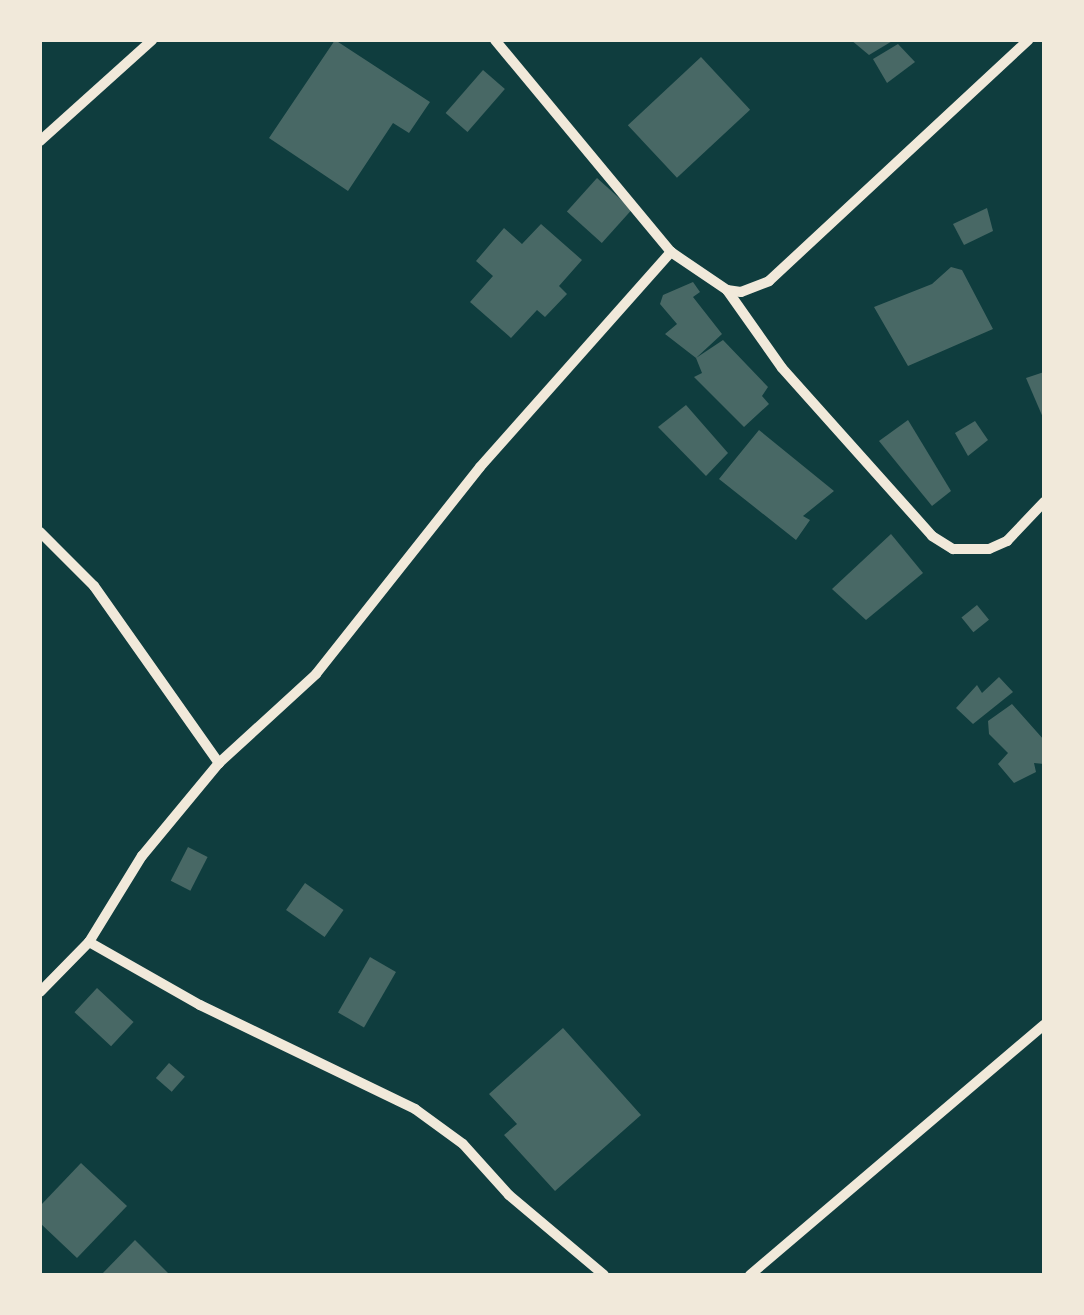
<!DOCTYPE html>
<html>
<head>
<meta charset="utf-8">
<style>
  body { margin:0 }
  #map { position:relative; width:1084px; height:1315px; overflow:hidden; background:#0f3d3e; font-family:"Asap Condensed",sans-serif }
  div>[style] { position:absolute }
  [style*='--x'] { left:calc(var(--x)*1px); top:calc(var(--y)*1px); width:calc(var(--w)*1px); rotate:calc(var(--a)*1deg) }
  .building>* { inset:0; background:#486865; transform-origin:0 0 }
  .minor>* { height:10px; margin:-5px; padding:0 5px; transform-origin:5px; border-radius:5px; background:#f1e9da }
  span { translate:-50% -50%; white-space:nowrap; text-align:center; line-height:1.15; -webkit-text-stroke:8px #f1e9da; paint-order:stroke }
  .frame { position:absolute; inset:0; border:42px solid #f1e9da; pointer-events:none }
</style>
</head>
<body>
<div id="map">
  <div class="building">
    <div style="clip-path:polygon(335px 40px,430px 102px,409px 133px,393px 123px,348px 191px,269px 138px)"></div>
    <div style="clip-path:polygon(851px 40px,894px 40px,869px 55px)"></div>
    <div style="clip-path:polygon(898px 44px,915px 62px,887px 83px,873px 59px)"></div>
    <div style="left:701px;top:57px;width:72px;height:100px;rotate:47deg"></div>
    <div style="left:483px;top:70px;width:29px;height:57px;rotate:41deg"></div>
    <div style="left:597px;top:178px;width:47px;height:45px;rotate:42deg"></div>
    <div style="clip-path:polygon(987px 208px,993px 231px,964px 245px,953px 224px)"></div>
    <div style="clip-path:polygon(541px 224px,582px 260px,559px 286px,567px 294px,545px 317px,537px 310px,511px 338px,470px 302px,493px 276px,476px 261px,504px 228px,522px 244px)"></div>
    <div style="clip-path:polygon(951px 267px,962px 270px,993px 329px,908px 366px,874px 307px,932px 284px)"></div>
    <div style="clip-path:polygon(693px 282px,700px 292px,693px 297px,722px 334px,696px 358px,723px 340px,768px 387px,762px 396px,769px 404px,744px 427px,694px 377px,702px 373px,696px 358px,665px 334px,677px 324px,660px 304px,663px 295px)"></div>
    <div style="clip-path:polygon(1044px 372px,1044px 420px,1026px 378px)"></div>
    <div style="clip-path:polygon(686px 405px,728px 453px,706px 476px,658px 427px)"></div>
    <div style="clip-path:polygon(908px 420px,951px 491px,932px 506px,879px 441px)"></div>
    <div style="clip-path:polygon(975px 421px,988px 440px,968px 456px,955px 433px)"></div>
    <div style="clip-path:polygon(759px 430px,834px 491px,803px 516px,810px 520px,796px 540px,719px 479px)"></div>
    <div style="clip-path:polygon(891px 534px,923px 573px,866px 620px,832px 589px)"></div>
    <div style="left:977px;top:605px;width:19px;height:20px;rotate:51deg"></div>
    <div style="clip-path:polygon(999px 677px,1013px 692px,973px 724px,956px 708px,977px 685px,982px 693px)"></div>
    <div style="clip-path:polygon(1012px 704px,1044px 740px,1044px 764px,1034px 763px,1036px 772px,1014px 783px,998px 764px,1008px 753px,989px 734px,988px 721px)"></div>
    <div style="left:188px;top:847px;width:22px;height:38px;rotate:27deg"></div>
    <div style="left:305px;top:883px;width:47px;height:33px;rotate:35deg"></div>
    <div style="left:370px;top:957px;width:30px;height:64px;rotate:30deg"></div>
    <div style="left:97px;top:988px;width:50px;height:33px;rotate:43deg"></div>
    <div style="clip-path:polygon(563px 1028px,641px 1115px,555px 1191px,504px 1135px,517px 1124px,489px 1094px)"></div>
    <div style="left:169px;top:1063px;width:21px;height:20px;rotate:41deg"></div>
    <div style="clip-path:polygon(81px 1163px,127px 1206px,77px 1258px,40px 1223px,40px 1206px)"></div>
    <div style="clip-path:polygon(135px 1240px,170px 1275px,101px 1275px)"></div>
  </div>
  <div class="minor">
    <div style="--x:495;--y:40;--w:276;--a:50.3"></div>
    <div style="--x:671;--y:252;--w:68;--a:34.2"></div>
    <div style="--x:727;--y:290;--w:14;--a:8"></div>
    <div style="--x:741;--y:292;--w:30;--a:-21"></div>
    <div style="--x:769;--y:281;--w:354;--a:-42.9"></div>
    <div style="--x:40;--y:141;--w:151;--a:-42"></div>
    <div style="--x:727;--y:290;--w:95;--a:54.8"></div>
    <div style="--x:782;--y:368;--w:225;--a:48.2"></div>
    <div style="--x:932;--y:536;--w:25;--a:32"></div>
    <div style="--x:953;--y:549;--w:36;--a:0"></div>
    <div style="--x:989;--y:549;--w:20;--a:-24"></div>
    <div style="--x:1007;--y:541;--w:54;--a:-46.5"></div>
    <div style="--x:40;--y:532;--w:76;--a:45"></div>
    <div style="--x:94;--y:586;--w:217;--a:54.8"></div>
    <div style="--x:89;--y:942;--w:101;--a:-58.4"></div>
    <div style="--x:142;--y:856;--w:121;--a:-50.4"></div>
    <div style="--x:219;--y:763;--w:132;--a:-42.5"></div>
    <div style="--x:316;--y:674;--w:264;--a:-51.6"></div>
    <div style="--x:480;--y:467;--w:288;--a:-48.4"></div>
    <div style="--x:40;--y:992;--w:70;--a:-45.6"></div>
    <div style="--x:89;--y:942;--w:128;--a:29.6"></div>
    <div style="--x:200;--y:1005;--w:239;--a:25.8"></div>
    <div style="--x:415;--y:1109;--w:59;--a:36.1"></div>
    <div style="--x:463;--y:1144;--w:69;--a:48"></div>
    <div style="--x:509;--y:1195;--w:124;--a:40.1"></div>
    <div style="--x:750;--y:1275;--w:386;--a:-40.4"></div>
  </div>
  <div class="frame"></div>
</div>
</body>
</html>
